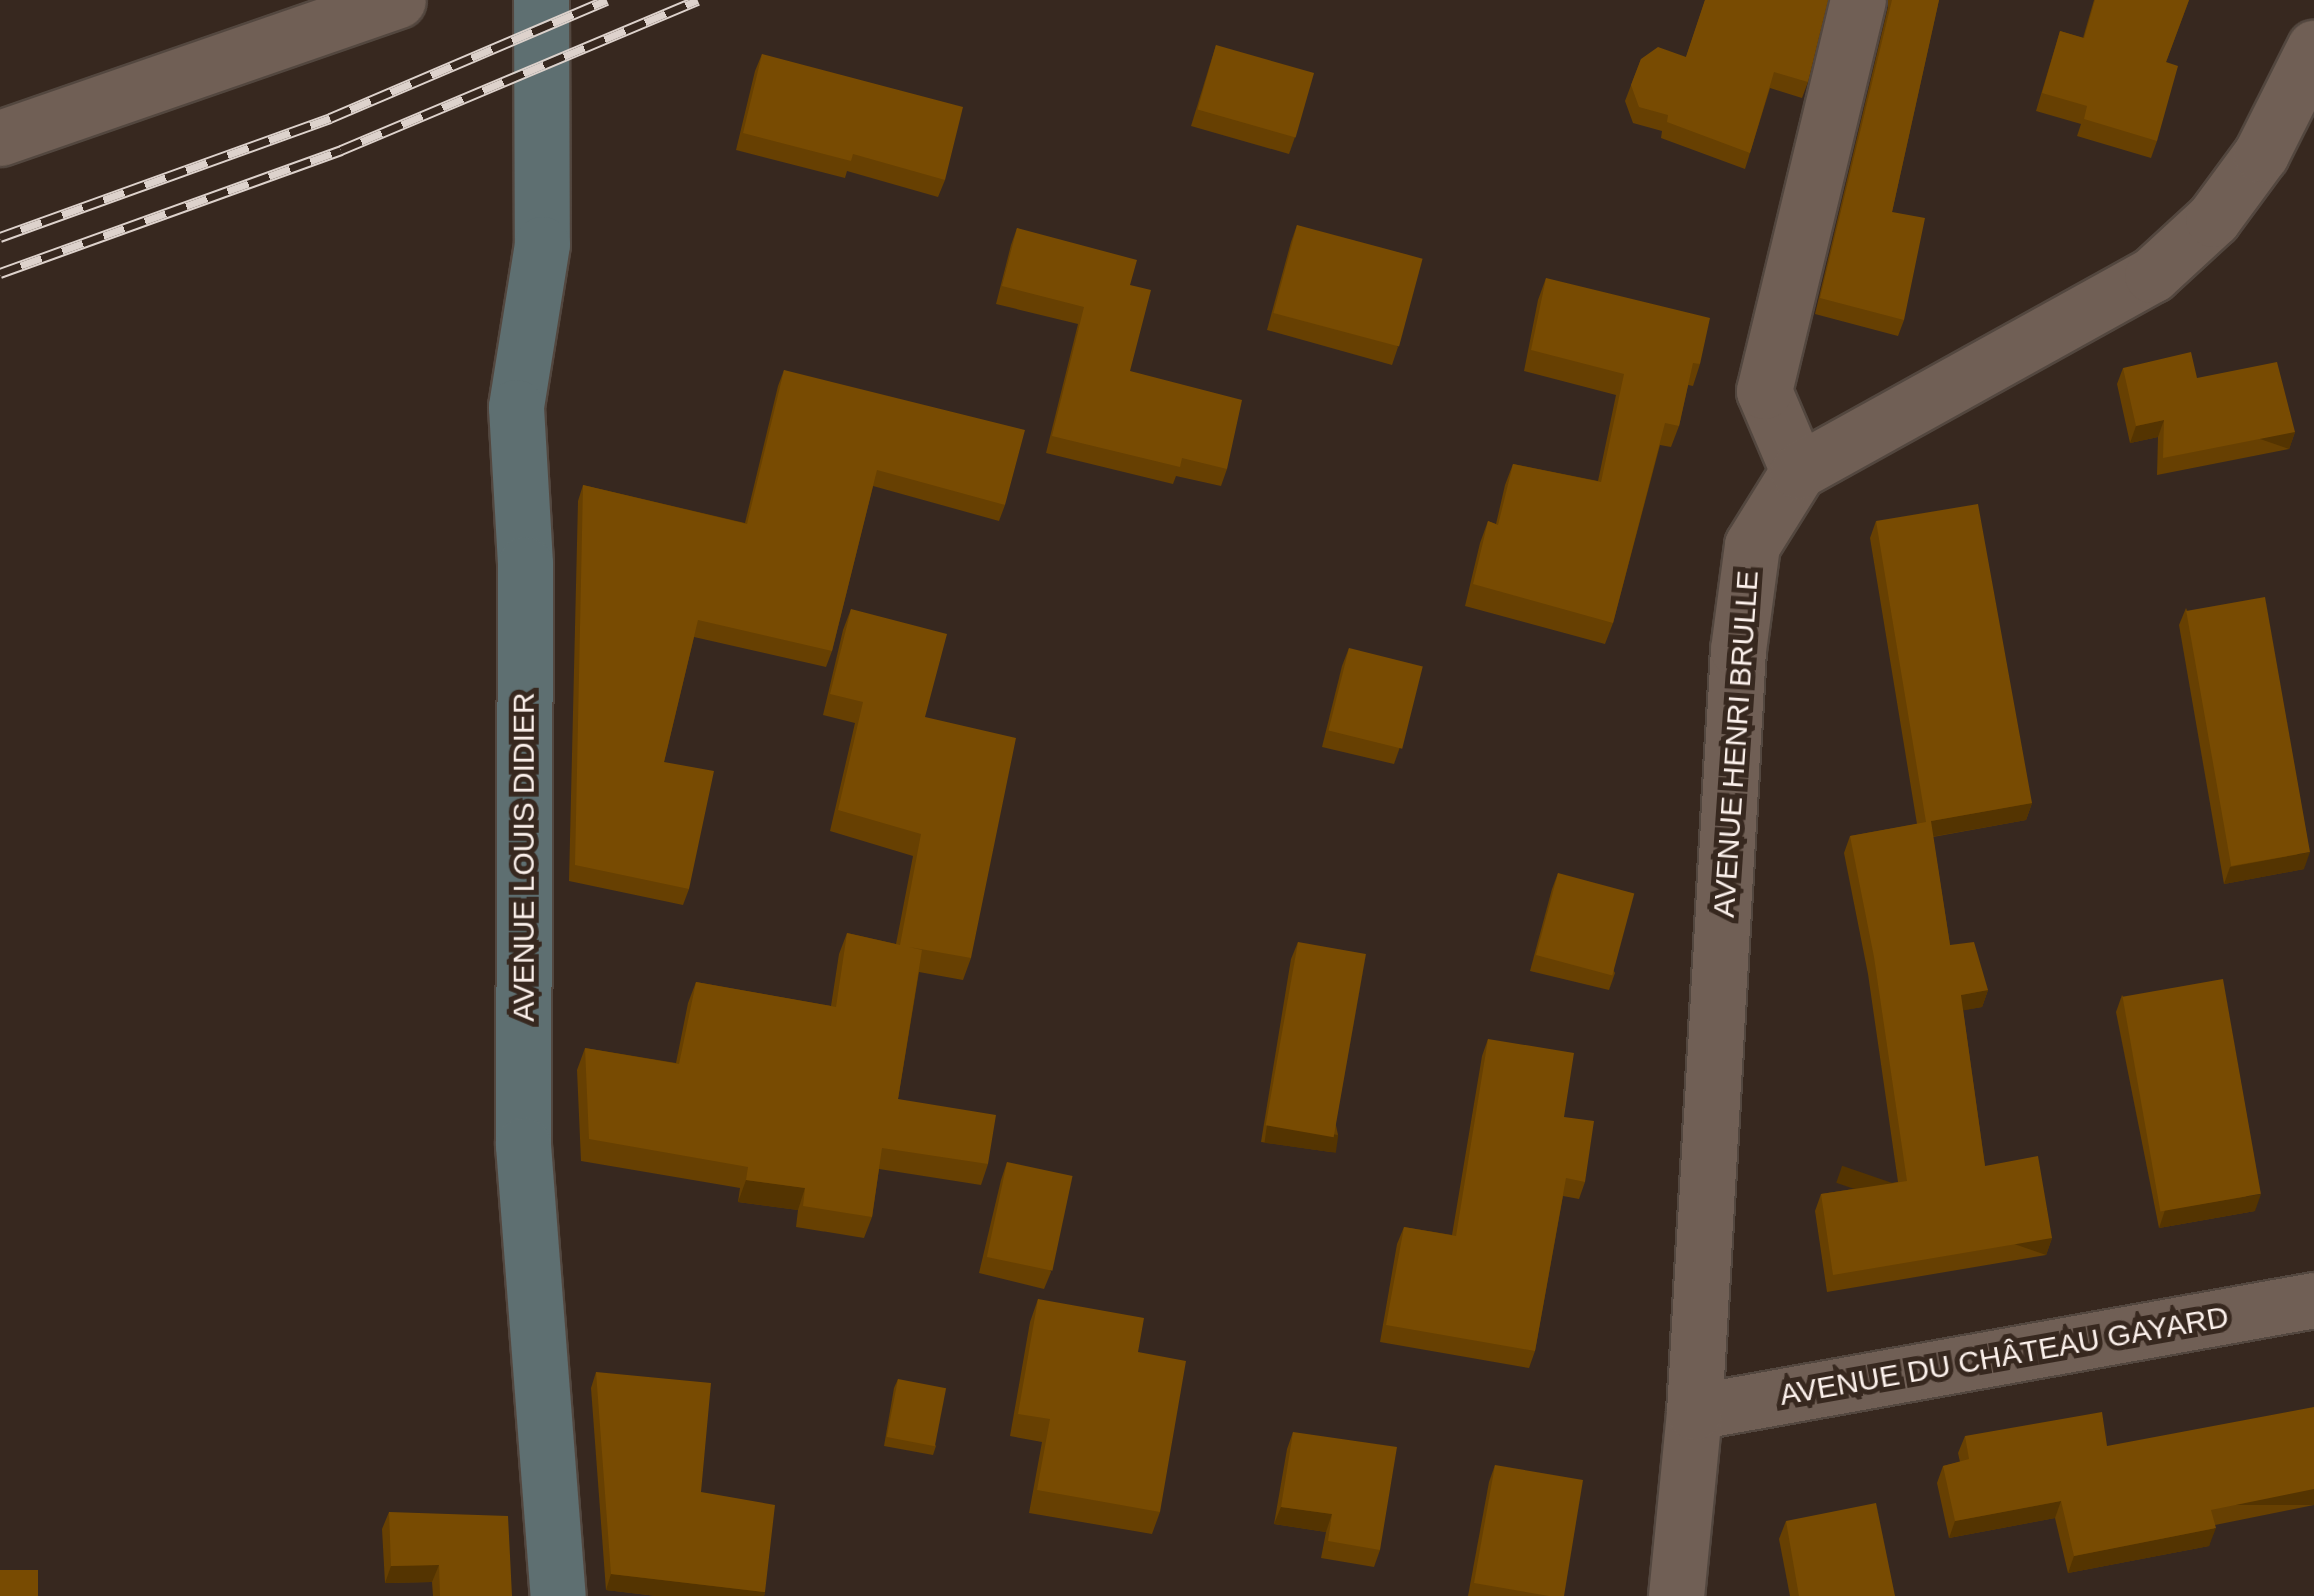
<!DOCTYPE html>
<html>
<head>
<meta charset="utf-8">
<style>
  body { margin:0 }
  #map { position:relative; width:2314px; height:1596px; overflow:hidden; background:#37281f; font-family:Helvetica,sans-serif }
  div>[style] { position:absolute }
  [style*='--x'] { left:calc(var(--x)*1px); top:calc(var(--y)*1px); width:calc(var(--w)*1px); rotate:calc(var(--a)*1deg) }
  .roads { filter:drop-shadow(2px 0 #53473f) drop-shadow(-2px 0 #53473f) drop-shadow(0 2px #53473f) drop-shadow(0 -2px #53473f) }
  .minor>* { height:55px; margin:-27.5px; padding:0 27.5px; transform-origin:27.5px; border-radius:27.5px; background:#705f55 }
  .tertiary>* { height:55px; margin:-27.5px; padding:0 27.5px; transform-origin:27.5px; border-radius:27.5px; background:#705f55 }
  .secondary>* { height:55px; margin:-27.5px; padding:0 27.5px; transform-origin:27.5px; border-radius:27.5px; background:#5e6f71 }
  .rail>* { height:11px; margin-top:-5.5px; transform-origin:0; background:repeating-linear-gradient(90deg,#37281f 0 22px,#ddd2cc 0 44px); box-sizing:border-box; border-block:2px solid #ddd2cc }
  .wall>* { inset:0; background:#674002 }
  .shaded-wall>* { inset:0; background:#543401; transform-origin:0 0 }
  .building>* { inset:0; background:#784b02; transform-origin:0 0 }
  span { translate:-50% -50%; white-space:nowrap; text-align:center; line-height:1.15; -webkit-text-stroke:10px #37281f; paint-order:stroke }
  .street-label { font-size:30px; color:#fbf0eb }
</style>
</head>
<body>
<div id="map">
  <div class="roads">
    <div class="minor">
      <div style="--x:0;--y:138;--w:421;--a:-19.1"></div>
      <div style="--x:1798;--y:471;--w:87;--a:-113"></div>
      <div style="--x:1764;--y:391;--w:402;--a:-76.5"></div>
      <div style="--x:1694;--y:1412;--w:630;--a:-10.24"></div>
    </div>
    <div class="tertiary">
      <div style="--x:1676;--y:1596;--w:185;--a:-84.4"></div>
      <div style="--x:1694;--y:1412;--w:763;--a:-86.7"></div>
      <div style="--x:1738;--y:650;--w:106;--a:-82.4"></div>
      <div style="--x:1752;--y:545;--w:87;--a:-58.1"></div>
      <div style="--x:1798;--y:471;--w:405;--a:-29"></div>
      <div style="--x:2152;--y:275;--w:83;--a:-42.6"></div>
      <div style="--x:2213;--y:219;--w:81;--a:-53.6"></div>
      <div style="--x:2261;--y:154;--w:119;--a:-63.4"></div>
    </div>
    <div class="secondary">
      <div style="--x:541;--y:0;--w:244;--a:89.8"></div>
      <div style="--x:542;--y:244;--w:165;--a:99.1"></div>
      <div style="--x:516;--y:407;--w:157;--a:86.7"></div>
      <div style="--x:525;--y:564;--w:581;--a:90.2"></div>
      <div style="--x:523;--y:1145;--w:452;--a:85.6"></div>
    </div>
  </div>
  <div class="rail">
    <div style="--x:0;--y:237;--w:351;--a:-19.8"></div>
    <div style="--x:330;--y:118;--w:301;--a:-23.1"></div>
    <div style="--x:0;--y:273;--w:363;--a:-19.8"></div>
    <div style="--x:341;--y:150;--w:387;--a:-22.8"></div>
  </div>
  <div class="wall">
    <div style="clip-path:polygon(1705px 0,1808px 82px,1802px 98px,1770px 88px,1745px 169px,1661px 138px,1662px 131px,1633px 123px,1625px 101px,1641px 59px,1686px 57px)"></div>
    <div style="clip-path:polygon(1888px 0,1939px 0,1892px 212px,1904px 320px,1898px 336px,1815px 314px,1888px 7px)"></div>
    <div style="clip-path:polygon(2094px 0,2189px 0,2166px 62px,2157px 141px,2151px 158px,2077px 136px,2081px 124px,2036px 111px,2060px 31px,2083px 38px)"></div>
    <div style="clip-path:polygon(1216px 45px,1295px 137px,1289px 154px,1191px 126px)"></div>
    <div style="clip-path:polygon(762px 54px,945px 180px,938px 197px,847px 171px,845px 178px,736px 150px,755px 71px)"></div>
    <div style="clip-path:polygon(1297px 225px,1398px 347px,1392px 365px,1267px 330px,1291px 242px)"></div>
    <div style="clip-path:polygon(1017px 228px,1130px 285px,1130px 371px,1227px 469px,1221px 486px,1176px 476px,1173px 484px,1046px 453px,1078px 324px,996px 304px,1011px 245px)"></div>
    <div style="clip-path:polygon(1546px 278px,1700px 364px,1693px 386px,1688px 385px,1679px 426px,1671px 447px,1660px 445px,1613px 623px,1605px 644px,1465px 606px,1480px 543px,1488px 521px,1496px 524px,1505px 485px,1513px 464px,1598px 481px,1616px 395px,1524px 371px,1538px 300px)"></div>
    <div style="clip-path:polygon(2123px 368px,2197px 378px,2295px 432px,2289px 449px,2157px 475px,2158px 437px,2130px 443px,2117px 384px)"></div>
    <div style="clip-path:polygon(784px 370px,1005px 505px,999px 521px,873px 486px,832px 651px,826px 667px,694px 637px,664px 762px,689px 889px,683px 905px,569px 881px,578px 501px,583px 485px,745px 523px,778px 386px)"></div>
    <div style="clip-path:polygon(1876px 521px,2032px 803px,2026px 820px,1933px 837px,1950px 945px,1988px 990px,1982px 1007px,1963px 1010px,1985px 1166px,2052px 1238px,2046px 1255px,1827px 1292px,1815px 1211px,1821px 1194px,1898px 1182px,1868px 974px,1844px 853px,1850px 836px,1917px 824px,1870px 538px)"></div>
    <div style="clip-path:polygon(2186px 608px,2304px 869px,2224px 884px,2179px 625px)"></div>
    <div style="clip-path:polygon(851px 609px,925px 717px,971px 958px,963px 980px,919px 972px,898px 1099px,988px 1164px,981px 1185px,879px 1169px,872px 1217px,864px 1238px,796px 1227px,798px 1210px,738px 1202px,740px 1188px,581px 1161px,577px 1070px,585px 1048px,676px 1063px,688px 1003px,696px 982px,831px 1006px,839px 954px,847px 933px,896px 944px,913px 856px,830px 831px,855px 723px,823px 715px,843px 630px)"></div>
    <div style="clip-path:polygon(1349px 648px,1400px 747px,1394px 764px,1322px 747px,1342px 666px)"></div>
    <div style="clip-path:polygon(1558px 873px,1615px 973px,1609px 990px,1530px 971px,1552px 889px)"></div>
    <div style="clip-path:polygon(1298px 942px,1338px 1135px,1331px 1152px,1261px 1142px,1291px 959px)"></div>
    <div style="clip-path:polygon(2122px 995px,2255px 1211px,2159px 1228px,2116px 1012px)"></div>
    <div style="clip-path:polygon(1488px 1039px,1564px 1117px,1585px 1182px,1579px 1199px,1563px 1196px,1535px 1351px,1529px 1368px,1380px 1342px,1397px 1244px,1404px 1227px,1452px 1235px,1482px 1056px)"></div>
    <div style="clip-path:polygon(1007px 1162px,1051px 1272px,1044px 1289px,979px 1273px,1001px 1180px)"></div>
    <div style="clip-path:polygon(1038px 1299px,1138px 1352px,1160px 1512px,1152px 1534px,1029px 1513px,1042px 1442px,1010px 1436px,1030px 1322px)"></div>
    <div style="clip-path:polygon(596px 1372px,765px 1592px,764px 1596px,657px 1596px,606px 1590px,591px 1388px)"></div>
    <div style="clip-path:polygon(898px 1379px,936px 1446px,933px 1455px,884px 1446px,894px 1388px)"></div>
    <div style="clip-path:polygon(1293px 1432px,1380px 1550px,1374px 1567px,1321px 1558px,1326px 1532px,1274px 1524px,1287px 1449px)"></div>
    <div style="clip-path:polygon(1965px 1436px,2107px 1446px,2314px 1505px,2215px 1525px,2209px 1546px,2068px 1573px,2055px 1518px,1949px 1538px,1937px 1483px,1943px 1466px,1960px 1462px,1958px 1453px)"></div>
    <div style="clip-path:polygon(1495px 1465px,1564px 1596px,1468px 1596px,1489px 1482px)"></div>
    <div style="clip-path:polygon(389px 1512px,512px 1596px,433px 1596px,432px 1582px,385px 1583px,382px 1529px)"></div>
    <div style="clip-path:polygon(1786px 1521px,1895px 1596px,1790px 1596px,1779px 1539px)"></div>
  </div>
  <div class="shaded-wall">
    <div style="clip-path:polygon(2164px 420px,2158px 437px,2130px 443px,2136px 426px)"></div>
    <div style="left:2295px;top:432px;width:18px;height:135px;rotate:109deg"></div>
    <div style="clip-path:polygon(2032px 803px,2026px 820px,1925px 838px,1931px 821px)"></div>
    <div style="clip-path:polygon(2310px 852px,2304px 869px,2224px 884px,2230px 867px)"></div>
    <div style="clip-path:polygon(1988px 990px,1982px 1007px,1955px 1012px,1961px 995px)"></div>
    <div style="left:1267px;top:1125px;width:72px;height:18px;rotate:8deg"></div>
    <div style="clip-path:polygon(746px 1180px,805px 1188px,798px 1210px,738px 1202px)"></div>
    <div style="clip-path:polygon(2261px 1194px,2255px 1211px,2159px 1228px,2165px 1210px)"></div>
    <div style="left:2052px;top:1238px;width:18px;height:222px;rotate:109deg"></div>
    <div style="left:2314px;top:1489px;width:16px;height:105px;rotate:90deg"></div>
    <div style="clip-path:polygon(2061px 1501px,2055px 1518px,1949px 1538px,1955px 1521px)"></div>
    <div style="clip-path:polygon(1281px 1507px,1332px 1514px,1326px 1532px,1274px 1524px)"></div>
    <div style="clip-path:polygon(2216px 1528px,2209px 1546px,2068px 1573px,2074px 1556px)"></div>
    <div style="clip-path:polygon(439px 1565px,432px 1582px,385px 1583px,391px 1566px)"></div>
    <div style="clip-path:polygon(611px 1574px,765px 1592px,764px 1596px,657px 1596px,606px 1590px)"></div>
  </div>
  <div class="building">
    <div style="clip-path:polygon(1705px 0,1828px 0,1808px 82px,1774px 72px,1750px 153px,1667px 122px,1668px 115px,1639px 107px,1631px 85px,1641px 59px,1658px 47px,1686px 57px)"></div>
    <div style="clip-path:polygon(1892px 0,1939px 0,1892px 212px,1925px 218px,1904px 320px,1820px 298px)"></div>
    <div style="clip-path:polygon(2095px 0,2189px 0,2166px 62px,2178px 66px,2157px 141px,2084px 119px,2087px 106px,2042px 93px,2060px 31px,2084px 38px)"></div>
    <div style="left:1216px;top:45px;width:102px;height:67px;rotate:16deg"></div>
    <div style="clip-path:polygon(762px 54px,963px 107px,945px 180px,853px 154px,851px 161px,743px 133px)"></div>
    <div style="left:1297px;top:225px;width:130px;height:91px;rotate:15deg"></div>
    <div style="clip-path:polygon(1017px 228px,1137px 260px,1130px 285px,1151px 290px,1130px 371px,1242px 400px,1227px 469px,1182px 458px,1180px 467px,1052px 436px,1084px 307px,1002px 286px)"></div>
    <div style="clip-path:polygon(1546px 278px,1710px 318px,1700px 364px,1693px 363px,1679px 426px,1665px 423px,1613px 623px,1473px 584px,1488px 521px,1498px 525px,1513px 464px,1601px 482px,1624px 374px,1531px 350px)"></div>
    <div style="clip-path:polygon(2191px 352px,2197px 378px,2277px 362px,2295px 432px,2163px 458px,2164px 420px,2136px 426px,2123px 368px)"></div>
    <div style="clip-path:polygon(784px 370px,1025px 430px,1005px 505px,877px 470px,832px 651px,698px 620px,664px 762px,714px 771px,689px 889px,575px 865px,583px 485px,747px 524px)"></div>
    <div style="clip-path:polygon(1978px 504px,2032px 803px,1931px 821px,1950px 945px,1974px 942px,1988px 990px,1961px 995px,1985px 1166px,2038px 1156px,2052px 1238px,1833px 1275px,1821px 1194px,1907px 1181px,1874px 957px,1850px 836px,1926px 822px,1876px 521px)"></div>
    <div style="left:2265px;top:597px;width:259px;height:80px;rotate:80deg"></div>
    <div style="clip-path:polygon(851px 609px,947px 634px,925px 717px,1016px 738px,971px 958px,909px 947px,922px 950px,898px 1099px,996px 1115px,988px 1164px,882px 1148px,872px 1217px,803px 1206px,805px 1188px,746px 1180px,748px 1167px,589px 1139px,585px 1048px,679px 1064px,696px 982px,836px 1007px,847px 933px,900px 945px,921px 834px,838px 810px,863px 702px,830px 694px)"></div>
    <div style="left:1349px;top:648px;width:76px;height:85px;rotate:14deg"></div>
    <div style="left:1558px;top:873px;width:79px;height:85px;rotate:15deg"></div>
    <div style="left:1298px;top:942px;width:69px;height:186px;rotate:10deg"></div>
    <div style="left:2223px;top:979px;width:218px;height:102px;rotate:80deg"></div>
    <div style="clip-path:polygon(1488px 1039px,1574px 1053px,1564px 1117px,1594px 1121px,1585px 1182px,1566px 1178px,1535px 1351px,1386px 1325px,1404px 1227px,1456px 1236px)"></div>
    <div style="left:1007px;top:1162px;width:67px;height:97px;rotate:12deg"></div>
    <div style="clip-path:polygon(1038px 1299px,1144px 1318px,1138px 1352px,1186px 1361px,1160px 1512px,1037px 1490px,1050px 1419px,1018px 1414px)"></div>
    <div style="clip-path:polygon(596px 1372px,711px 1383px,701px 1492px,775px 1505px,765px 1592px,611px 1574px)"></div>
    <div style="left:898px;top:1379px;width:49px;height:59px;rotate:11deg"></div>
    <div style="clip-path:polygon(2314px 1407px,2314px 1489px,2211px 1510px,2216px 1528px,2074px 1556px,2061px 1501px,1955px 1521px,1943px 1466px,1969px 1459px,1965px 1436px,2102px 1412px,2107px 1446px)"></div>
    <div style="clip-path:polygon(1293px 1432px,1397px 1447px,1380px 1550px,1328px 1541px,1332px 1514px,1281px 1507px)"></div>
    <div style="clip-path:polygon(1495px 1465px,1583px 1480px,1564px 1596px,1549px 1596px,1474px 1583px)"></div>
    <div style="clip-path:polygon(1876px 1503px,1895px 1596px,1799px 1596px,1786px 1521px)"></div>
    <div style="clip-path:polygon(389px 1512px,508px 1516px,512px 1596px,440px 1596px,439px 1565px,391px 1566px)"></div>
    <div style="left:38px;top:1570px;width:26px;height:38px;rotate:90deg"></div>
  </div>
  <div class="street-label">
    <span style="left:1736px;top:744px;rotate:-86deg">AVENUE HENRI BRULLE</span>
    <span style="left:524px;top:857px;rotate:-90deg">AVENUE LOUIS DIDIER</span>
    <span style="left:2004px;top:1356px;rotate:-10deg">AVENUE DU CHÂTEAU GAYARD</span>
  </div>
</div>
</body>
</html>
